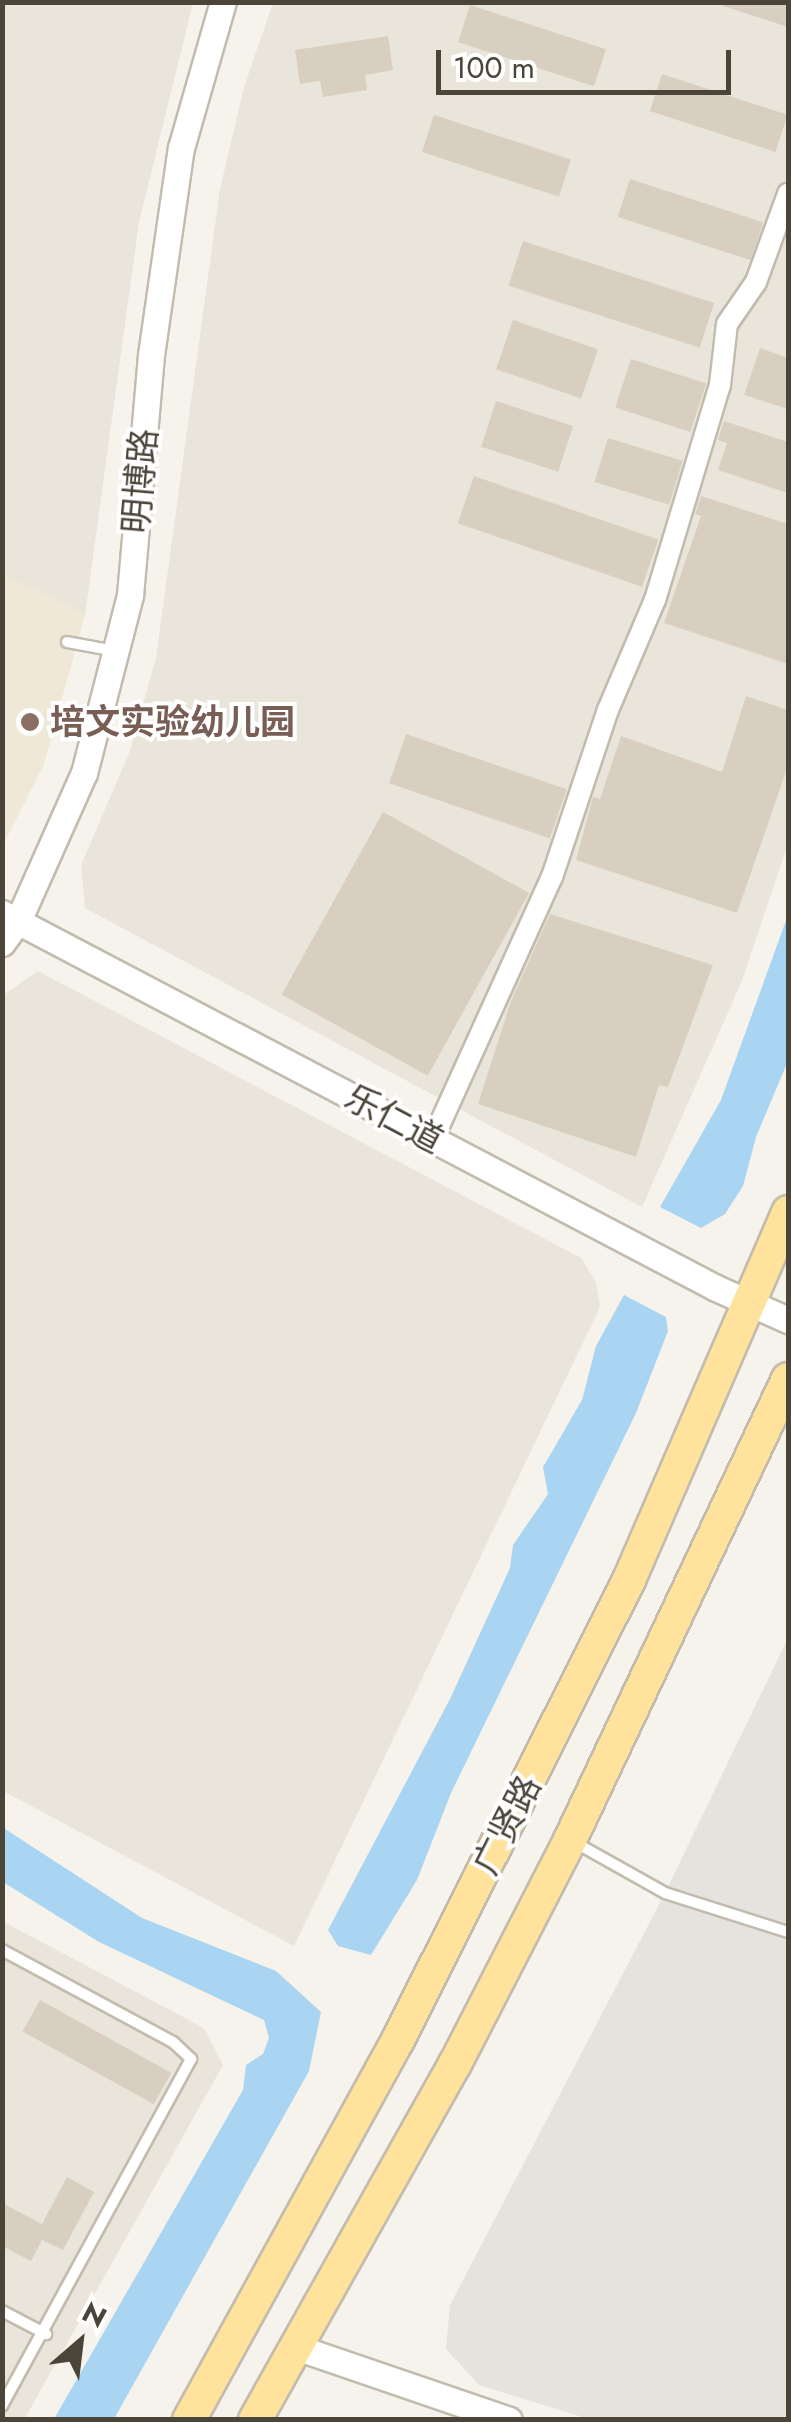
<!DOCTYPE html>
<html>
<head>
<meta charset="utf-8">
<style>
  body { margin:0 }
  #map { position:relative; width:791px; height:2422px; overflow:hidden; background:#f6f3ec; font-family:Jost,"Noto Sans SC",sans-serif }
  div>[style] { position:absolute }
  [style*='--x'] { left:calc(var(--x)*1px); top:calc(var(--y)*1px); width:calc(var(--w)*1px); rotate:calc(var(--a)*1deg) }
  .residential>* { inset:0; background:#eae5da }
  .industrial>* { inset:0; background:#e6e2dd }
  .education>* { inset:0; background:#efe8d6 }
  .water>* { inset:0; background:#a9d4f2 }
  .building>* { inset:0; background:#d8cfc1; transform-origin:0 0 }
  .roads { filter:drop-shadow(2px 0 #c2bbae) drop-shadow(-2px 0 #c2bbae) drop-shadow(0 2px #c2bbae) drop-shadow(0 -2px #c2bbae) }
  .service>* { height:10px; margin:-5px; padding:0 5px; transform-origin:5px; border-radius:5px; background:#fff }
  .minor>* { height:20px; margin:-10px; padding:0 10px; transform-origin:10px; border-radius:10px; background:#fff }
  .tertiary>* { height:25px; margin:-12.5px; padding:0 12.5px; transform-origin:12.5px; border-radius:12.5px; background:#fff }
  .primary>* { height:32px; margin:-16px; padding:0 16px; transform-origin:16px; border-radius:16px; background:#ffe39c }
  .dots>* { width:28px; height:28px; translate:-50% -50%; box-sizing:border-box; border:5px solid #fff; border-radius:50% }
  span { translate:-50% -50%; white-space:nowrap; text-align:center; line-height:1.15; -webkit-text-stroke:8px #fff; paint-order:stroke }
  .street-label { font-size:35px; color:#4b4439 }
  .education-label { font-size:35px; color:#785e54; font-weight:700 }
  .left { translate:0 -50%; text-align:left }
  .frame { position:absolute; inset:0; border:5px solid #4b4439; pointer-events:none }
  .north { position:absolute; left:30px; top:2292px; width:100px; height:100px; -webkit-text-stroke:8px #fff; paint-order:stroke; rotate:28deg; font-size:28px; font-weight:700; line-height:40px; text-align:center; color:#4b4439 }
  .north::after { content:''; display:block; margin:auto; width:35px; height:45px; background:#4b4439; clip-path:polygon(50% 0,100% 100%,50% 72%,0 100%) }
  .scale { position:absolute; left:436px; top:50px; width:295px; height:45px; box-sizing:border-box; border:5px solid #4b4439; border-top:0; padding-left:12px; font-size:30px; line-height:35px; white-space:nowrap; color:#4b4439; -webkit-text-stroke:8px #fff; paint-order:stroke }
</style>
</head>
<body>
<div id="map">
  <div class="residential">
    <div style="clip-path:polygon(2px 3px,193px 3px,139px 222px,85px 615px,3px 575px)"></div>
    <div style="clip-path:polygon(273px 3px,788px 3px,788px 844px,741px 983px,642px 1207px,85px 908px,81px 865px,130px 751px,156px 658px,220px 189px,244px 87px)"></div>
    <div style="clip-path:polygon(38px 971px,581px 1258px,596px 1282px,600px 1307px,294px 1946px,3px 1791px,2px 996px)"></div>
    <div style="clip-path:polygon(2px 1921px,204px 2028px,223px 2065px,24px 2420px,2px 2419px)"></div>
  </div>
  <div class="industrial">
    <div style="clip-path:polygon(788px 1638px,788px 2419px,589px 2419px,479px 2385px,446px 2349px,450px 2305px,665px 1893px)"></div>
  </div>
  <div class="education">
    <div style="clip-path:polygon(3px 575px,85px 615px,44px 764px,3px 845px)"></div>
  </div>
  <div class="water">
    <div style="clip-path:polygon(788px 915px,788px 1061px,756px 1137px,743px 1186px,725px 1214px,701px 1228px,660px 1207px,721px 1100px)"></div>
    <div style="clip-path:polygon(624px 1295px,666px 1317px,668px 1331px,636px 1413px,451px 1793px,417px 1880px,371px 1955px,338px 1946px,328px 1930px,450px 1699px,510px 1568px,513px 1545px,548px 1494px,543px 1467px,582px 1400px,596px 1346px)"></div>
    <div style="clip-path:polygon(2px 1827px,142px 1918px,276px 1971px,321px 2012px,309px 2071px,114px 2419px,54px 2419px,243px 2090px,246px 2065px,263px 2054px,269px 2038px,264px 2020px,99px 1942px,3px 1882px)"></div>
  </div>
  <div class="building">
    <div style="clip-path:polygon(723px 2px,788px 2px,788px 27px,723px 6px)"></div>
    <div style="left:470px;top:5px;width:143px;height:39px;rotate:18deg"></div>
    <div style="clip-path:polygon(388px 36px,393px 70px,365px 75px,367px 90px,323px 97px,320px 81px,300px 84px,295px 50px)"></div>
    <div style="left:662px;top:74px;width:132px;height:39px;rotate:18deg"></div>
    <div style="left:434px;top:115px;width:144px;height:39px;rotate:18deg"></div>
    <div style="left:630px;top:179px;width:140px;height:40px;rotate:18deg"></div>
    <div style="left:523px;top:241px;width:201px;height:47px;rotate:18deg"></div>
    <div style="left:513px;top:320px;width:90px;height:52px;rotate:19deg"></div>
    <div style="clip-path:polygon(760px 348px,788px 358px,788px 409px,744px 395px)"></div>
    <div style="left:631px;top:359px;width:79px;height:51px;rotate:18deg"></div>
    <div style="left:496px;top:401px;width:81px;height:48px;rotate:18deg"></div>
    <div style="clip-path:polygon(724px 421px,788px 442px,788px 493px,718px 470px,727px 443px,718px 440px)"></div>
    <div style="left:608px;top:438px;width:78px;height:46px;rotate:17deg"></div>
    <div style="left:474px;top:476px;width:195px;height:50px;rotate:19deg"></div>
    <div style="clip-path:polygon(701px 496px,788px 524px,788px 664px,664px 623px,701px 516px,695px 514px)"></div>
    <div style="clip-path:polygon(746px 696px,788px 710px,788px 766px,737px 913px,576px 860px,593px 797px,600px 799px,621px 736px,722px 772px)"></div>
    <div style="left:406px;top:734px;width:170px;height:52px;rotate:19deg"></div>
    <div style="left:383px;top:812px;width:167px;height:209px;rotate:29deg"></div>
    <div style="clip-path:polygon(550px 914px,713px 965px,668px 1087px,659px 1085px,636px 1157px,478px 1104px,511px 1001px)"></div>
    <div style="left:40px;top:2000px;width:150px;height:36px;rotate:29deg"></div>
    <div style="clip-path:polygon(67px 2177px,94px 2192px,63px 2250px,42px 2240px,31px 2261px,2px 2246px,2px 2203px,42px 2224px)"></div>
  </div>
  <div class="roads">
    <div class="service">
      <div style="--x:67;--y:642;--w:49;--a:10.6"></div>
      <div style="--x:576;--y:1843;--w:102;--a:29.3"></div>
      <div style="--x:665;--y:1893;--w:129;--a:17.6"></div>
      <div style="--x:2;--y:1950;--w:194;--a:28.3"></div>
      <div style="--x:173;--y:2042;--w:25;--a:43"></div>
      <div style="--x:191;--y:2059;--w:395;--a:118.6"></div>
      <div style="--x:2;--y:2311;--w:50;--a:27.6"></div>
    </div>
    <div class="minor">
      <div style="--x:433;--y:1139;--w:288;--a:-65.6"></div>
      <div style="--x:552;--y:877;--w:176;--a:-71.5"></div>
      <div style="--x:608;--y:710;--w:120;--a:-66.9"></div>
      <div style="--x:655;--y:600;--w:225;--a:-73.2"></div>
      <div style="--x:720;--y:385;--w:61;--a:-83.5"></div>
      <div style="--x:727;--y:324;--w:51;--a:-55.4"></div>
      <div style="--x:756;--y:282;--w:94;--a:-70"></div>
    </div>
    <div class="tertiary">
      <div style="--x:2;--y:913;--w:806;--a:27.71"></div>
      <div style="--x:716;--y:1288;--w:79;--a:24"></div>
      <div style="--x:2;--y:943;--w:27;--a:-54"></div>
      <div style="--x:18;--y:921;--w:162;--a:-66"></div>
      <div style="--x:84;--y:773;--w:184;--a:-75.5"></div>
      <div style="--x:130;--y:595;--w:241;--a:-85"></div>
      <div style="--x:151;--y:355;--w:209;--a:-81.8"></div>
      <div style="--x:181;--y:148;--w:152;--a:-74"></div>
      <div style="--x:296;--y:2347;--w:225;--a:18.9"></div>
    </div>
    <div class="primary">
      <div style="--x:189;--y:2420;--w:434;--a:-61.2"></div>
      <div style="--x:398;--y:2040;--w:515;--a:-63.34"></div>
      <div style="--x:629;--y:1580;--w:401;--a:-66.6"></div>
      <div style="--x:255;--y:2420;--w:408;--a:-60.7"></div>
      <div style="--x:455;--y:2064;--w:252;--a:-62.8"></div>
      <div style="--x:570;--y:1840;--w:510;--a:-64.69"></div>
    </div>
  </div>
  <div class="dots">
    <div style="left:30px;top:722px;background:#8d6e63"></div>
  </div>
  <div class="street-label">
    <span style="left:140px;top:481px;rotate:-85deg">明博路</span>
    <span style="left:394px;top:1119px;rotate:28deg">乐仁道</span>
    <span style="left:507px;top:1825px;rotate:-63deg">广贤路</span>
  </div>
  <div class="education-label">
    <span class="left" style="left:50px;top:722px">培文实验幼儿园</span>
  </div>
  <div class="frame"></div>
  <div class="north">N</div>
  <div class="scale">100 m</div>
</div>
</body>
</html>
